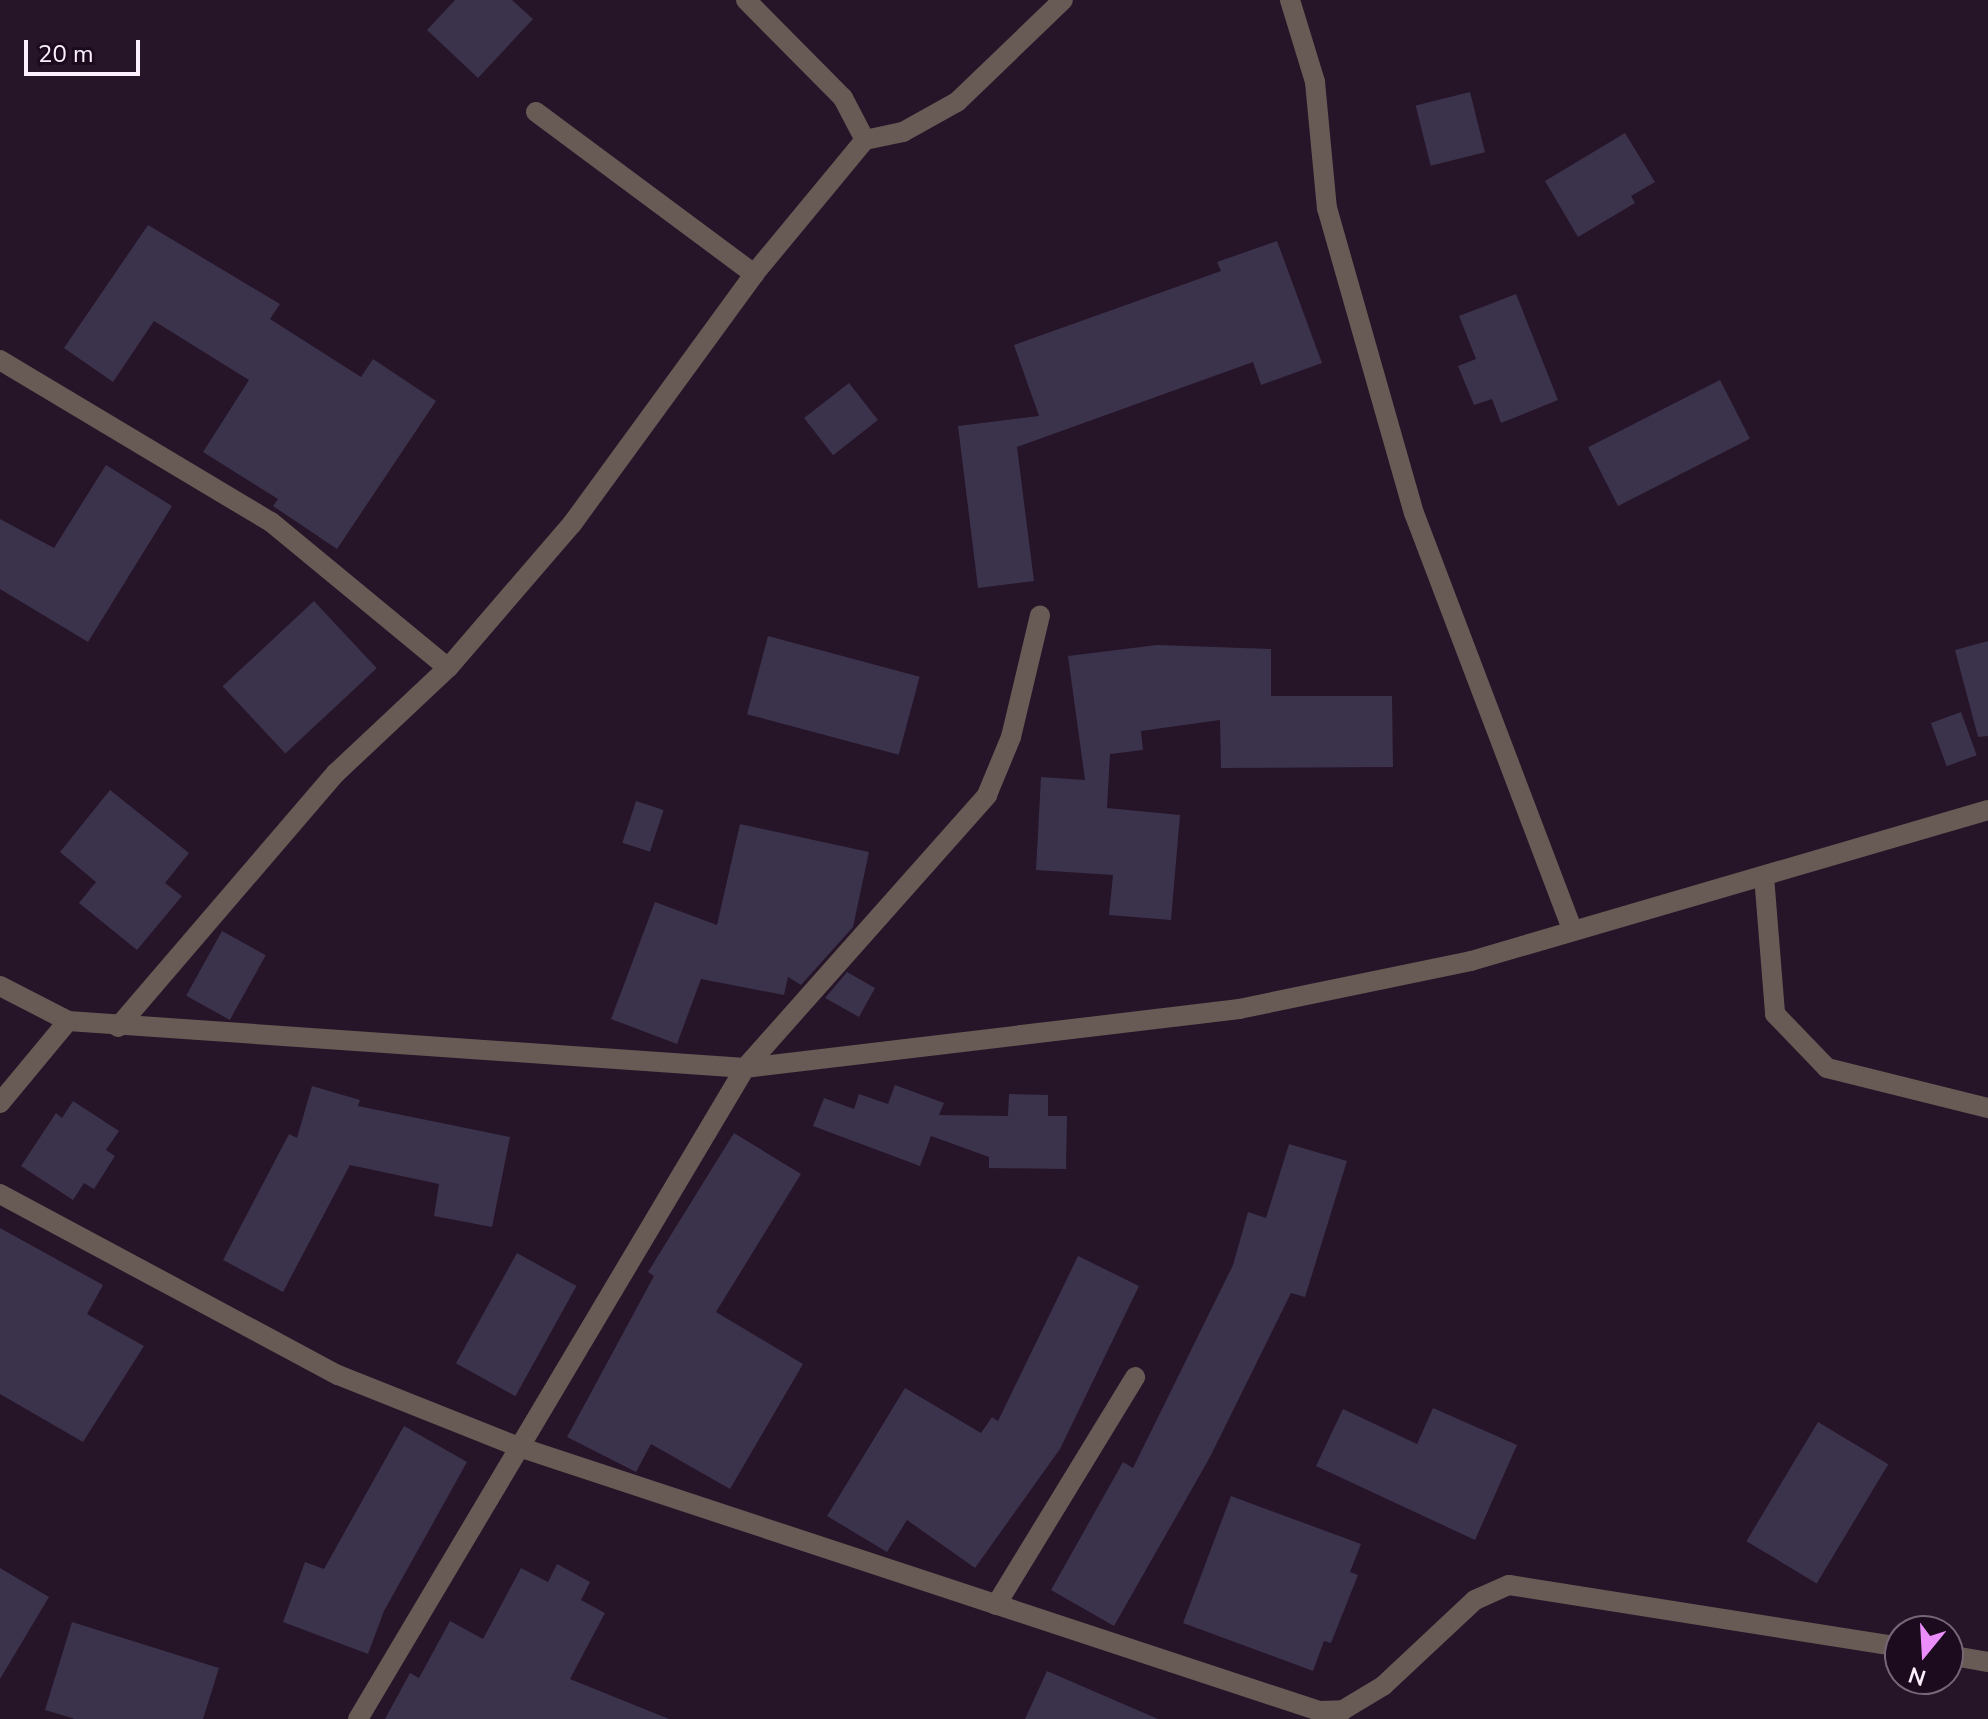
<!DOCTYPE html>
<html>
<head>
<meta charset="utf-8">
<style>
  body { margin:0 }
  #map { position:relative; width:1988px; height:1719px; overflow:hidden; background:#261428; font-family:"Nunito Sans",sans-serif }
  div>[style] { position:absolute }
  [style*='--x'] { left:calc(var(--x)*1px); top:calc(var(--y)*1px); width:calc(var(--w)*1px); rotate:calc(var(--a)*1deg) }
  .building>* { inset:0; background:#3b324c; transform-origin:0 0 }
  .street>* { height:20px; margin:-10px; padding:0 10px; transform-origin:10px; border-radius:10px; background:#685a55 }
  span { translate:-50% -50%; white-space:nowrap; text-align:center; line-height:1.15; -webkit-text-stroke:8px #1c0b1e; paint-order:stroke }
  .north { position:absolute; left:1884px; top:1615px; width:80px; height:80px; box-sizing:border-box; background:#1c0b1e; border:2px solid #766777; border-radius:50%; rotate:198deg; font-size:22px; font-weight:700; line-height:32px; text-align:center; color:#fcf0fd }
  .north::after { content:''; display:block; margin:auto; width:28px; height:36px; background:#eb8dfb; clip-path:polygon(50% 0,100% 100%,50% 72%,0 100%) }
  .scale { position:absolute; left:24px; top:40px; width:116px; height:36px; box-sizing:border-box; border:4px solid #fcf0fd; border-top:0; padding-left:10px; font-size:24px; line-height:28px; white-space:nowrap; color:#fcf0fd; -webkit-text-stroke:6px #1c0b1e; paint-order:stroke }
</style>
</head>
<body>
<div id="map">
  <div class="building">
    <div style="clip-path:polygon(455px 0,512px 0,533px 19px,478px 78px,427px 30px)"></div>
    <div style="left:1470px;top:92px;width:62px;height:56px;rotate:76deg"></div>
    <div style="clip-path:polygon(1625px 133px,1655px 182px,1631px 196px,1635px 203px,1578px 237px,1545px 181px)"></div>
    <div style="clip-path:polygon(148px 225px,280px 304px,270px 319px,361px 377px,373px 359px,436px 401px,337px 549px,273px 506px,278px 499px,203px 452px,249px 380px,154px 321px,113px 382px,64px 348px)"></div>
    <div style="clip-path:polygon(1277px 241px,1322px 363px,1261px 385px,1253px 362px,1017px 447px,1034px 581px,978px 588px,958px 426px,1039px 416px,1014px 345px,1221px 271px,1217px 262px)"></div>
    <div style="clip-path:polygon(1516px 294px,1558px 400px,1501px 423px,1492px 399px,1474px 405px,1458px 366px,1476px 359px,1459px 316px)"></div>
    <div style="left:1720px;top:380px;width:66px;height:148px;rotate:63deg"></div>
    <div style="left:849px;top:383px;width:47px;height:57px;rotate:52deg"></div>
    <div style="clip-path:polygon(106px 465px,172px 506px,88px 642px,0 589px,0 519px,54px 548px)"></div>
    <div style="left:314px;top:601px;width:92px;height:125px;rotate:47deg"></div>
    <div style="left:768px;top:636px;width:157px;height:81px;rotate:15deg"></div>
    <div style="clip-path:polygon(1988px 641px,1988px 736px,1978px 737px,1955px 650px)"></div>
    <div style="clip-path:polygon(1157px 645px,1271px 649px,1271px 696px,1392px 696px,1393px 767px,1221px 768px,1220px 720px,1141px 731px,1143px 750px,1110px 754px,1107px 808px,1180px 815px,1171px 920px,1109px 915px,1113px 875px,1036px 870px,1041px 777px,1085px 780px,1068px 656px)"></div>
    <div style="left:1961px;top:712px;width:46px;height:32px;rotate:70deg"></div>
    <div style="clip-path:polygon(110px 790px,189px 853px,165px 883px,182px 896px,137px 950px,79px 903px,96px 882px,60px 852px)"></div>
    <div style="left:636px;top:801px;width:29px;height:44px;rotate:18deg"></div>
    <div style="clip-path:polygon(740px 824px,869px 852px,853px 927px,801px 985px,788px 977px,784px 995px,701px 979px,677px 1044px,611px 1019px,655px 902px,717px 925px)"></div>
    <div style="left:222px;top:931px;width:50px;height:74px;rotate:29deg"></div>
    <div style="clip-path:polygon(847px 972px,875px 988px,859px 1017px,825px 998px)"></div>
    <div style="clip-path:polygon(895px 1085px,944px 1103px,939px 1115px,1008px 1116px,1009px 1094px,1048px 1095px,1048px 1116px,1067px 1116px,1066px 1169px,989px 1168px,989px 1157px,931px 1136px,920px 1166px,813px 1126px,824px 1098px,854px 1109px,859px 1094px,888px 1104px)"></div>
    <div style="clip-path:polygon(312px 1086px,360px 1100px,358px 1106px,510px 1137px,492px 1227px,434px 1216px,439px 1184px,350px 1165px,283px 1292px,223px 1260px,289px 1134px,297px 1138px)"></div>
    <div style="clip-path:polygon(73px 1101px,119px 1131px,106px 1150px,115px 1156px,94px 1189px,84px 1183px,73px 1200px,21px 1166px,56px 1113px,62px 1118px)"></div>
    <div style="clip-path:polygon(734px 1133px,801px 1174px,716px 1312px,803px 1364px,730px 1489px,651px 1444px,636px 1472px,567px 1437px,654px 1276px,648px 1272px)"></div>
    <div style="clip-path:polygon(1289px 1144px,1347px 1161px,1305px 1297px,1291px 1293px,1210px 1457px,1114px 1626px,1051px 1590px,1123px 1462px,1133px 1468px,1233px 1265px,1248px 1212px,1266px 1218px)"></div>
    <div style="clip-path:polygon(0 1228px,103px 1285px,87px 1314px,144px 1346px,83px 1442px,0 1394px)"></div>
    <div style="left:517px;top:1253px;width:68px;height:126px;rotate:29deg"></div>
    <div style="clip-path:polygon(1078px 1256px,1139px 1286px,1060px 1449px,975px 1568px,907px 1520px,887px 1552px,827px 1516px,905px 1388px,981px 1433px,992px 1417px,998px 1421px)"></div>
    <div style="clip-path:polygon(1433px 1408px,1517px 1445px,1475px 1540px,1316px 1466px,1343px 1409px,1417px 1444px)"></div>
    <div style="left:1818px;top:1422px;width:82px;height:139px;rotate:31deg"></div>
    <div style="clip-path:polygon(404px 1426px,467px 1462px,384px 1611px,368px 1654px,283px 1622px,305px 1562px,324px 1569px)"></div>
    <div style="clip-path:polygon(1231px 1496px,1361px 1544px,1350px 1572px,1358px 1575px,1331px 1643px,1324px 1641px,1313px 1671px,1183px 1623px)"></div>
    <div style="clip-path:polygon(557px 1564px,590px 1582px,581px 1600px,605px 1613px,570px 1679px,669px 1719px,385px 1719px,410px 1673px,419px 1678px,450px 1621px,483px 1639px,521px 1568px,548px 1582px)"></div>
    <div style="clip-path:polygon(0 1568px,49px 1597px,0 1679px)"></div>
    <div style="clip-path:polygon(72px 1622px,219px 1668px,203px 1719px,75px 1719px,45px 1710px)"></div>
    <div style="clip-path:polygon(1047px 1671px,1158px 1719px,1025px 1719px)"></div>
  </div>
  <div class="street">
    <div style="--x:746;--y:0;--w:138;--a:45.3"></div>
    <div style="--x:843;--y:98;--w:47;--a:62.4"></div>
    <div style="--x:1290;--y:0;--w:86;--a:73"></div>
    <div style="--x:1315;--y:82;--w:127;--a:84.6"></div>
    <div style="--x:1327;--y:208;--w:317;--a:74.1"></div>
    <div style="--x:1414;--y:513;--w:447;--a:69.2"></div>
    <div style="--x:536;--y:112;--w:272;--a:36.6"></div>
    <div style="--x:0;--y:360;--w:316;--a:30.9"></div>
    <div style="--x:271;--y:522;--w:229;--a:39.5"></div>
    <div style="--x:1764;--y:876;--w:138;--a:85.4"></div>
    <div style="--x:1775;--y:1014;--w:75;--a:46.1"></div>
    <div style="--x:1827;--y:1068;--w:166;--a:14"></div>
    <div style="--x:0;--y:986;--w:76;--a:27.2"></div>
    <div style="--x:68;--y:1021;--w:679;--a:3.97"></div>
    <div style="--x:745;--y:1068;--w:498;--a:-6.8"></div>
    <div style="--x:1239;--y:1009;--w:237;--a:-11.7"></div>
    <div style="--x:1471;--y:961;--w:539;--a:-16.28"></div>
    <div style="--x:118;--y:1027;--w:335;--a:-49.4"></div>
    <div style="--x:336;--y:773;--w:154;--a:-43.2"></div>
    <div style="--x:448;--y:668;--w:190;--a:-49.3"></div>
    <div style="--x:572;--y:524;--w:309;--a:-53.9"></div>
    <div style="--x:754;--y:274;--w:174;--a:-50.4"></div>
    <div style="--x:865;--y:140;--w:39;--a:-12"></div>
    <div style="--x:903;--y:132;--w:62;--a:-29.1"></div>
    <div style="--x:957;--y:102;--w:147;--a:-43.9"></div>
    <div style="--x:0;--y:1103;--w:107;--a:-50.3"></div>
    <div style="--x:0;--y:1194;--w:383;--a:28.2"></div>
    <div style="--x:338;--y:1375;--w:195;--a:21.7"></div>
    <div style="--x:519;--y:1447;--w:842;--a:18.26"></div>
    <div style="--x:1319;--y:1711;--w:24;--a:-2"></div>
    <div style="--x:1343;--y:1710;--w:47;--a:-31"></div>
    <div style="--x:1383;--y:1686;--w:126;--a:-43.1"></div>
    <div style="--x:1475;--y:1600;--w:37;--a:-24"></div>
    <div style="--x:1509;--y:1585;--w:396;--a:9"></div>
    <div style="--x:996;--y:1605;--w:267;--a:-58.6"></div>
    <div style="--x:1948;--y:1655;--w:41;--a:9.9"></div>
    <div style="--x:358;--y:1719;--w:757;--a:-59.27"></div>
    <div style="--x:745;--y:1068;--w:365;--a:-48.4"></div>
    <div style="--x:987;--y:795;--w:63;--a:-67.5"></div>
    <div style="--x:1011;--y:737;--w:125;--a:-76.6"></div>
  </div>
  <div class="north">N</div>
  <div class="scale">20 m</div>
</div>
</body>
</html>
